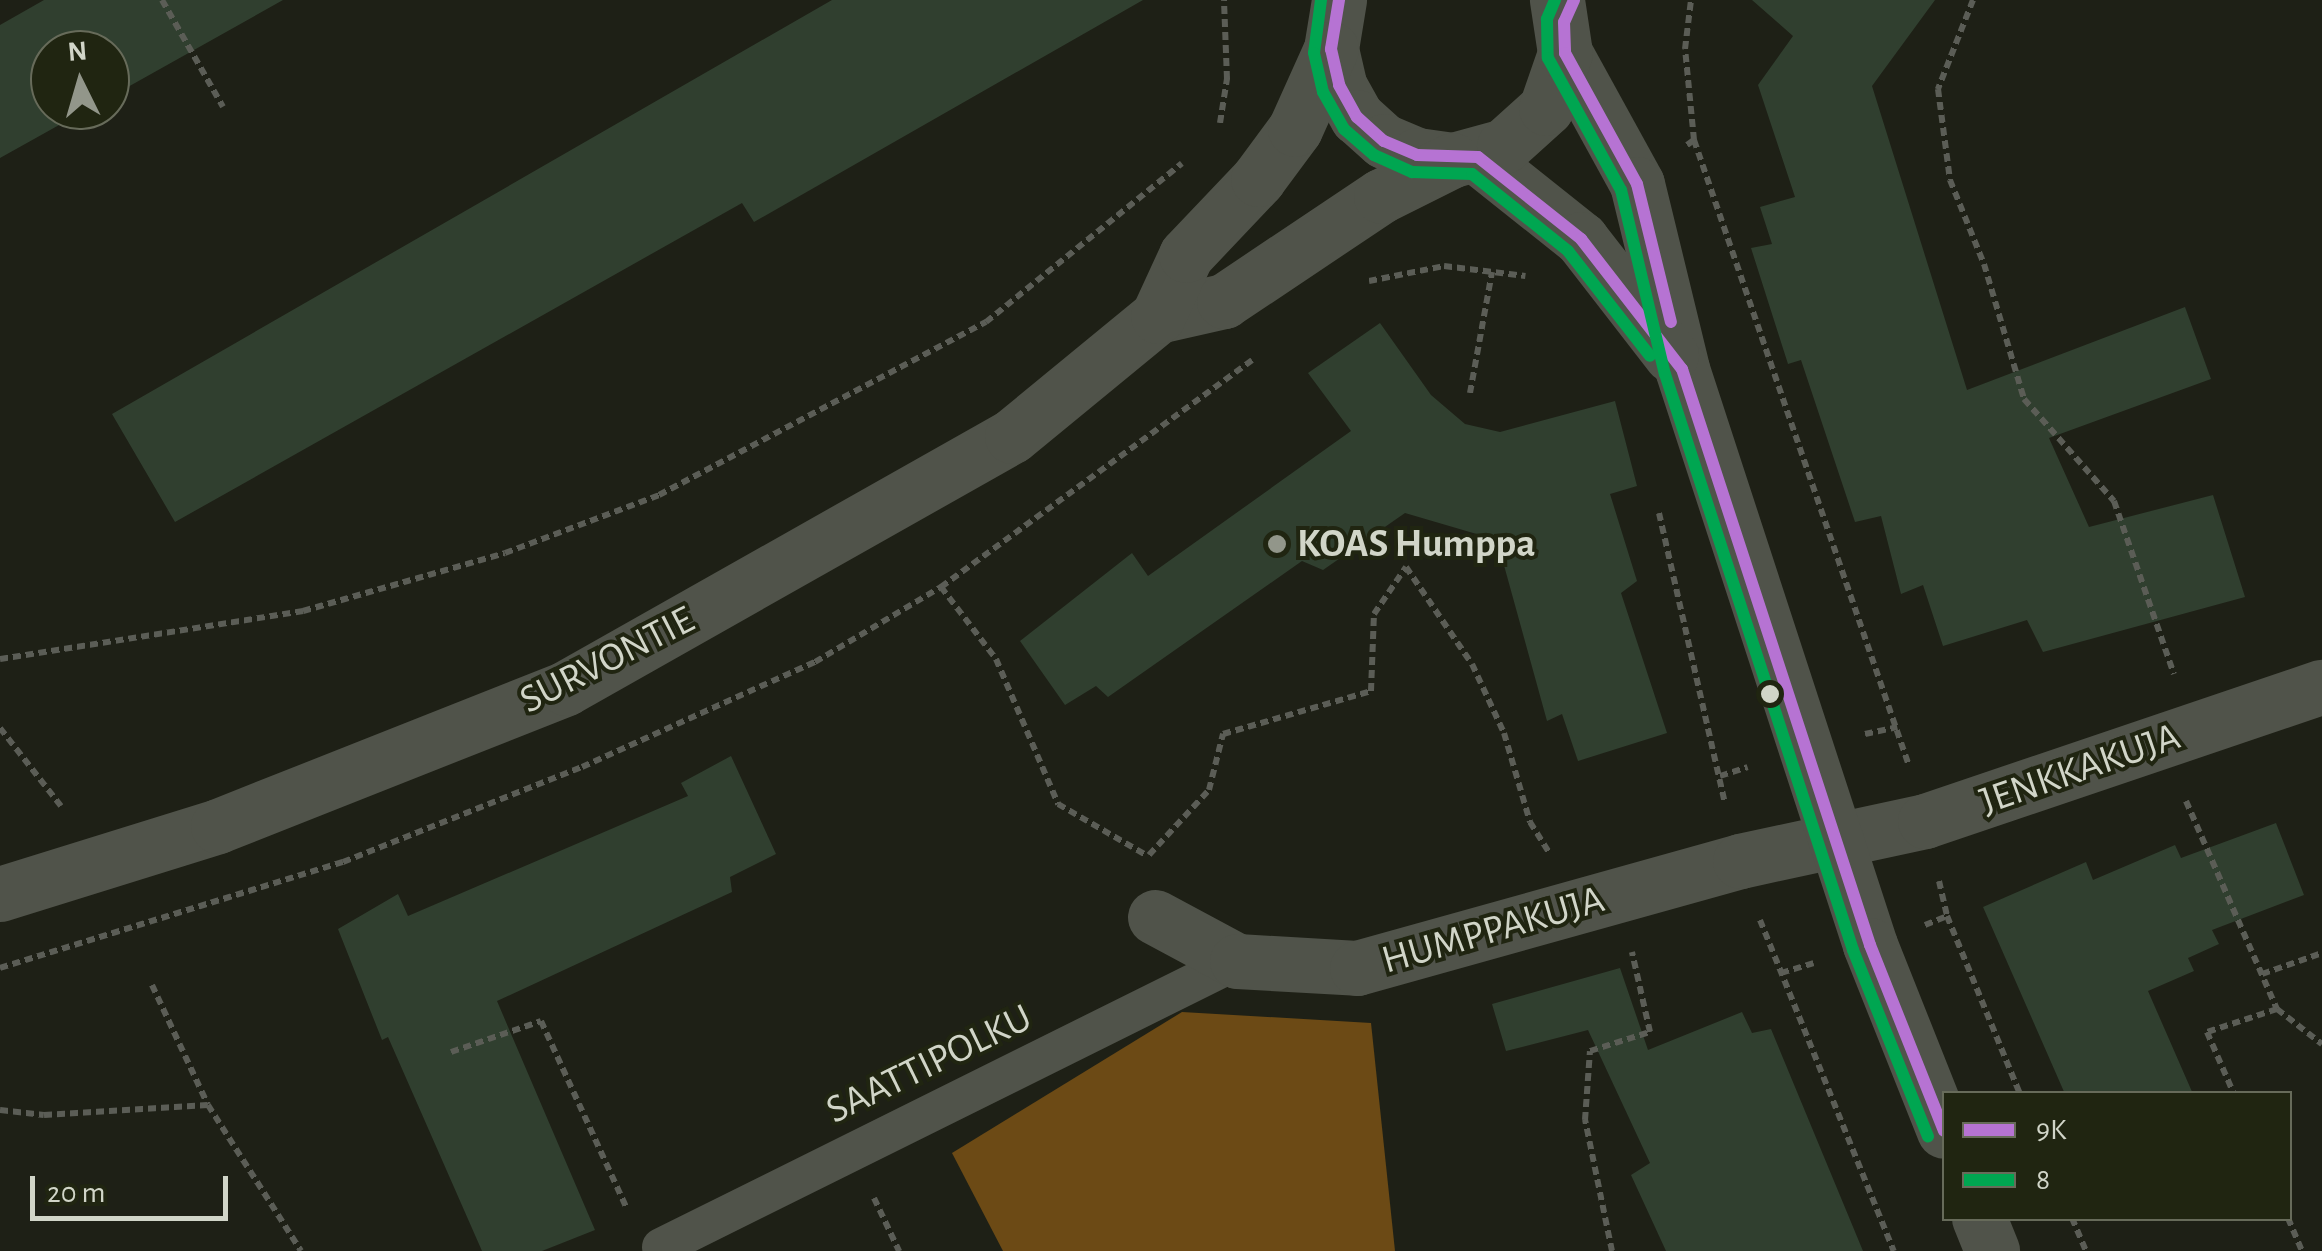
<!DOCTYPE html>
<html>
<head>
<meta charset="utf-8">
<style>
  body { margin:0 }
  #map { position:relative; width:2322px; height:1251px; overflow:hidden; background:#1e2016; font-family:"Alegreya Sans",sans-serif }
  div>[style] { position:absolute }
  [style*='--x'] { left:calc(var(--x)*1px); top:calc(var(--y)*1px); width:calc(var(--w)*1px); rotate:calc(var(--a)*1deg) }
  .forest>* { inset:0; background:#6c4a15 }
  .building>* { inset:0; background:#303f2f }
  .path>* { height:6px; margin-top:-3px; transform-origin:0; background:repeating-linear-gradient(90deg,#5b5d56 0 8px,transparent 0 13px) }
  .service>* { height:38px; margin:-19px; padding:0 19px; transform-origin:19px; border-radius:19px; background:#50534a }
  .minor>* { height:55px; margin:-27.5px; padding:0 27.5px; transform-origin:27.5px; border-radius:27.5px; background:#50534a }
  .tertiary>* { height:55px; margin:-27.5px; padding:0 27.5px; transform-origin:27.5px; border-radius:27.5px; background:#50534a }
  .secondary>* { height:55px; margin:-27.5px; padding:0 27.5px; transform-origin:27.5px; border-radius:27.5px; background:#50534a }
  .bus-1>* { height:12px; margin:-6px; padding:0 6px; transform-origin:6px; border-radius:6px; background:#b673d3 }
  .bus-2>* { height:12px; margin:-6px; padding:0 6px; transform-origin:6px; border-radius:6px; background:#00a651 }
  .dots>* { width:28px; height:28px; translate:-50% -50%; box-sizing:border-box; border:5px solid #202511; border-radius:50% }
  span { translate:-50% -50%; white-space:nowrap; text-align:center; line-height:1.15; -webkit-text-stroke:8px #202511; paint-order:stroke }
  .poi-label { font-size:40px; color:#d1d5c8; font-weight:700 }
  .left { translate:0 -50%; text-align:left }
  .street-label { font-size:40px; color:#d1d5c8 }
  .legend { position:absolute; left:1942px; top:1091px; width:350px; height:130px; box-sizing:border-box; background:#202511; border:2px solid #676b5a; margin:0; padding:12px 18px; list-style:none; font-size:30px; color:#d1d5c8 }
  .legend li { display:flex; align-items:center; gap:20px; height:50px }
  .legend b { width:50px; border:2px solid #676b5a }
  .north { position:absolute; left:30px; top:30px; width:100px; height:100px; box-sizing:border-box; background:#202511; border:2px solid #676b5a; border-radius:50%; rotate:355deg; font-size:28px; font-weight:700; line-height:40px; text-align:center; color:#d1d5c8 }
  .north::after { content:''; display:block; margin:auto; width:35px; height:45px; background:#92968a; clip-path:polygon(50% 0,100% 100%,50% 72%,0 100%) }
  .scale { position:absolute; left:30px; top:1176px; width:198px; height:45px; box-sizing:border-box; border:5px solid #d1d5c8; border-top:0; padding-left:12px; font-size:30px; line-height:35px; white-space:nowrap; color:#d1d5c8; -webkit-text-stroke:8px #202511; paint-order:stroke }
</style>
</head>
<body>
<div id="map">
  <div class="forest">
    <div style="clip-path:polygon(1182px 1012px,1371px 1023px,1395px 1251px,1003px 1251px,952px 1153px)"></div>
  </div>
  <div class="building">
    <div style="clip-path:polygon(44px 0,283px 0,110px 97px,110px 50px,50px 50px,50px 110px,86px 110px,0 158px,0 25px)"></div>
    <div style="clip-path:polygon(832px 0,1143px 0,754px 222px,742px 203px,175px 522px,112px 414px)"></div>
    <div style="clip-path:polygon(1752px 0,1935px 0,1872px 86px,1967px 390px,2185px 307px,2211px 379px,2049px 438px,2089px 527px,2213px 495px,2245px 597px,2043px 652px,2027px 620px,1943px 646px,1923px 585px,1901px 594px,1881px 516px,1855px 522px,1801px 360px,1788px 364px,1751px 248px,1772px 244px,1760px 207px,1795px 197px,1758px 85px,1793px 36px)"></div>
    <div style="clip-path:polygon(1380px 323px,1431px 395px,1465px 424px,1500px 432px,1615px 401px,1637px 486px,1610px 494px,1637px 581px,1621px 593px,1667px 733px,1578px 761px,1562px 714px,1547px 721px,1497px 540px,1405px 513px,1323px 570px,1302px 561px,1108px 697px,1096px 686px,1065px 705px,1020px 641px,1132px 553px,1148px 576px,1351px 431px,1308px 373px)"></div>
    <div style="clip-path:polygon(731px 756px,776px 854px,730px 877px,732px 892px,497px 1001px,595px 1230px,542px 1251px,482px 1251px,388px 1037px,382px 1040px,338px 929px,398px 894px,408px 916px,688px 796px,681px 783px)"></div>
    <div style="clip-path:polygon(2276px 823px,2304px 895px,2212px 930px,2219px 944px,2188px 958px,2194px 971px,2148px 991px,2193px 1094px,2065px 1094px,1983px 907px,2086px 862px,2093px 880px,2175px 845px,2181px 858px)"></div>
    <div style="clip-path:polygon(1620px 968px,1648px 1050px,1742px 1012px,1752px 1033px,1771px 1029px,1863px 1251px,1666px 1251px,1631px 1175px,1650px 1163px,1588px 1030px,1506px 1051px,1492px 1004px)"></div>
  </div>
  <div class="path">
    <div style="--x:162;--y:0;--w:123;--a:60.3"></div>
    <div style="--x:1973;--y:0;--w:96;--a:111.5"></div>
    <div style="--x:1938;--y:89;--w:92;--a:82.5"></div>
    <div style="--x:1950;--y:180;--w:91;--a:68"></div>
    <div style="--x:1984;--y:264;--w:141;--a:73.5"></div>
    <div style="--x:2024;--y:399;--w:136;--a:48.6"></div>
    <div style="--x:2114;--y:501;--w:183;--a:70.9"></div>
    <div style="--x:1220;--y:123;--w:45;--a:-81"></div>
    <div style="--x:1227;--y:79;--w:79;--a:-92.2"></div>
    <div style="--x:1694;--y:140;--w:659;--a:71.04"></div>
    <div style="--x:1687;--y:145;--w:9;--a:-36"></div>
    <div style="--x:1694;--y:140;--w:91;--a:-95.6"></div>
    <div style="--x:1685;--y:49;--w:49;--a:-83"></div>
    <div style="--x:1369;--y:281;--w:76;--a:-11.3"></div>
    <div style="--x:1444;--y:266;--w:82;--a:7"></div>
    <div style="--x:1470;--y:393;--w:123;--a:-79.7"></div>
    <div style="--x:1659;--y:513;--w:297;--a:77.2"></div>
    <div style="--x:941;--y:587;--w:91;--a:52.6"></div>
    <div style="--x:996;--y:659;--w:158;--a:66.8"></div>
    <div style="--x:1058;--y:804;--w:102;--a:30.1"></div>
    <div style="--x:0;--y:659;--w:307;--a:-9"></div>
    <div style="--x:303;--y:611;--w:210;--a:-16"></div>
    <div style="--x:505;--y:553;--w:165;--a:-20.6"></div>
    <div style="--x:659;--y:495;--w:370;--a:-27.9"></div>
    <div style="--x:986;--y:322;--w:252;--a:-39"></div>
    <div style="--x:0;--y:728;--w:99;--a:52"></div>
    <div style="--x:1865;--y:734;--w:33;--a:-12"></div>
    <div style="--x:1720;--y:776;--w:29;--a:-18"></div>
    <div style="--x:2186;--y:801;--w:227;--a:66.4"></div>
    <div style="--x:2277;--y:1009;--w:74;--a:161.8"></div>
    <div style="--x:2207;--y:1032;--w:68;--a:66.5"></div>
    <div style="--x:1149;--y:855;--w:88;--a:-47.3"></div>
    <div style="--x:1209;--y:790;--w:58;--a:-76"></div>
    <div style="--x:1223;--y:734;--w:154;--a:-16.2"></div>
    <div style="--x:1371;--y:691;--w:77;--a:-87.8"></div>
    <div style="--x:1374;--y:614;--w:57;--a:-55.8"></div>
    <div style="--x:1406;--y:567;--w:117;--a:55.8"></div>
    <div style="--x:1472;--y:664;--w:76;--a:65.1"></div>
    <div style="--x:1504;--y:733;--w:93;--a:73.7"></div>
    <div style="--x:1530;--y:822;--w:36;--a:58"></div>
    <div style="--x:1939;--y:881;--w:36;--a:77"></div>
    <div style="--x:1947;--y:916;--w:192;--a:67.7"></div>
    <div style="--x:1760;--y:920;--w:357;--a:68"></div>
    <div style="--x:1925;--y:925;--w:24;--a:-22"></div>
    <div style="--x:0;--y:968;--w:359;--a:-17.2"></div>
    <div style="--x:343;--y:862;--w:257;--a:-21.7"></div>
    <div style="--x:582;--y:767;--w:256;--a:-24.3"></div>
    <div style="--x:815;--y:662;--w:147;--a:-30.8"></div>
    <div style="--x:941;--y:587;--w:385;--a:-36.1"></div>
    <div style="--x:1781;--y:973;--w:34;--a:-17"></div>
    <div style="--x:2262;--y:974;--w:64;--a:-19.3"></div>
    <div style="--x:152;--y:985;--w:132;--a:65"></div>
    <div style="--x:208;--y:1105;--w:173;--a:57.5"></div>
    <div style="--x:2277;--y:1009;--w:57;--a:37.9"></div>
    <div style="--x:451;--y:1052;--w:95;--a:-19"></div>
    <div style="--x:541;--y:1021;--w:207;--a:65.4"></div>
    <div style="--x:0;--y:1110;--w:44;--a:6.5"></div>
    <div style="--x:44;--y:1115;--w:164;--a:-3.5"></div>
    <div style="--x:874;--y:1198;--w:59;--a:64.7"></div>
    <div style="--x:2072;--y:1218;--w:36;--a:67"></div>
    <div style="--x:2288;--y:1218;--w:36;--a:67"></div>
    <div style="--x:1612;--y:1251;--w:134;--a:-101.6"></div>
    <div style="--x:1585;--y:1120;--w:69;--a:-85.9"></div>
    <div style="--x:1590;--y:1051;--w:63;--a:-17.6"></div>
    <div style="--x:1650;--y:1032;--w:82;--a:-102.7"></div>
  </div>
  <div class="service">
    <div style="--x:661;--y:1247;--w:643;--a:-26.41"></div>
  </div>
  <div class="minor">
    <div style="--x:1155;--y:917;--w:93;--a:28.2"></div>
    <div style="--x:1237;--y:961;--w:120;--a:3.3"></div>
    <div style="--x:1357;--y:968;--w:398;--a:-15.6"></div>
    <div style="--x:1740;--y:861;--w:189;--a:-12.2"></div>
    <div style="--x:1925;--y:821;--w:419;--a:-18.7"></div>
  </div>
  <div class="tertiary">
    <div style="--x:1565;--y:53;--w:149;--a:61.2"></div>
    <div style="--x:1637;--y:184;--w:190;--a:76.3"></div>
    <div style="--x:1682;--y:369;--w:606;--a:71.92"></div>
    <div style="--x:1870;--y:945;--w:200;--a:68.3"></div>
    <div style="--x:1478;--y:157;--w:132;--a:38.5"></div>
    <div style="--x:1581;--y:239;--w:147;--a:52.2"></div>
    <div style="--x:1979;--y:1218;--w:35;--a:68"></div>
  </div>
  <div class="secondary">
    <div style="--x:1339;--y:0;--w:50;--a:99.3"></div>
    <div style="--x:1331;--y:49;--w:37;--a:77"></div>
    <div style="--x:1339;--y:85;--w:37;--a:61"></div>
    <div style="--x:1357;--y:117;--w:36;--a:42"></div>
    <div style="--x:1384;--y:141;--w:36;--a:23"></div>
    <div style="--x:1417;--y:155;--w:36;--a:8"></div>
    <div style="--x:1453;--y:160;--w:53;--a:-15.4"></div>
    <div style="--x:1504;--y:146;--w:57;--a:-42.1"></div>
    <div style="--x:1546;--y:108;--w:58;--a:-70.9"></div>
    <div style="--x:1565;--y:53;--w:54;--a:-98.6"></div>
    <div style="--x:1158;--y:316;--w:68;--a:-12.8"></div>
    <div style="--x:1224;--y:301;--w:189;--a:-33.8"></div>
    <div style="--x:1381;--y:196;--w:80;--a:-26.6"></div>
    <div style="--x:0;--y:894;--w:228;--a:-17.3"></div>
    <div style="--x:218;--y:826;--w:374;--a:-21.6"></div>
    <div style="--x:566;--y:688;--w:512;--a:-29.47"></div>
    <div style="--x:1012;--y:436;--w:189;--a:-39.4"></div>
    <div style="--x:1158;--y:316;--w:67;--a:-65.3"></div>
    <div style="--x:1186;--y:255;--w:105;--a:-46.5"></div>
    <div style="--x:1258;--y:179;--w:62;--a:-53.5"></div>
    <div style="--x:1295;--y:129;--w:88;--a:-65.8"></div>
  </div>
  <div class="bus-1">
    <div style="--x:1339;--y:0;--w:50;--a:99.3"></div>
    <div style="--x:1331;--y:49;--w:37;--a:77"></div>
    <div style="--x:1339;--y:85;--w:37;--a:61"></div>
    <div style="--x:1357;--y:117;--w:36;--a:42"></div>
    <div style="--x:1384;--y:141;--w:36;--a:23"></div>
    <div style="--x:1417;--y:155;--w:61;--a:1.9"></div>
    <div style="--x:1478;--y:157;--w:132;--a:38.5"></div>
    <div style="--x:1581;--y:239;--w:165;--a:52.2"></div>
    <div style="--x:1682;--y:369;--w:606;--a:71.92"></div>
    <div style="--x:1870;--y:945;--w:200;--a:68.3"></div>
    <div style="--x:1574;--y:0;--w:24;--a:114"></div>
    <div style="--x:1564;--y:22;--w:31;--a:88"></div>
    <div style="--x:1565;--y:53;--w:149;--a:61.2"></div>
    <div style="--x:1637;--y:184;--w:142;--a:76.2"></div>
  </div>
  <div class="bus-2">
    <div style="--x:1321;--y:0;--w:53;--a:97.5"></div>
    <div style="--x:1314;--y:53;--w:40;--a:77"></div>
    <div style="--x:1323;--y:92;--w:43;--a:60.4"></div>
    <div style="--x:1344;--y:129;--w:40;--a:41"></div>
    <div style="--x:1374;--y:155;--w:42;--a:24.1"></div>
    <div style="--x:1412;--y:172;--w:60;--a:1.9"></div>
    <div style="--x:1472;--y:174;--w:123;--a:38.7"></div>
    <div style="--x:1568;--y:251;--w:133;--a:52"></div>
    <div style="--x:1555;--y:0;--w:21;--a:113"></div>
    <div style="--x:1547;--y:19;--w:39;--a:89"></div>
    <div style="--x:1548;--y:58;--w:151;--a:61.1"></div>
    <div style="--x:1621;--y:190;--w:189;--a:76.6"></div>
    <div style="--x:1665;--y:374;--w:606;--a:71.92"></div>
    <div style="--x:1853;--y:950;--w:201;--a:68.1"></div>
  </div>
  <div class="dots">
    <div style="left:1277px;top:544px;background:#92968a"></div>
    <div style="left:1770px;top:694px;background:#d1d5c8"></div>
  </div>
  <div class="poi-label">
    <span class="left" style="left:1297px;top:544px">KOAS Humppa</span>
  </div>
  <div class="street-label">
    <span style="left:607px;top:660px;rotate:-27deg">SURVONTIE</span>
    <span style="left:2080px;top:769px;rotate:-19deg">JENKKAKUJA</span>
    <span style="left:1493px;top:930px;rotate:-16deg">HUMPPAKUJA</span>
    <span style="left:929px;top:1064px;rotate:-26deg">SAATTIPOLKU</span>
  </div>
  <ul class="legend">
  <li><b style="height:12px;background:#b673d3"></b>9K</li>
  <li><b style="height:12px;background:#00a651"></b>8</li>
  </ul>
  <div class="north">N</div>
  <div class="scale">20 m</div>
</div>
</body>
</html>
